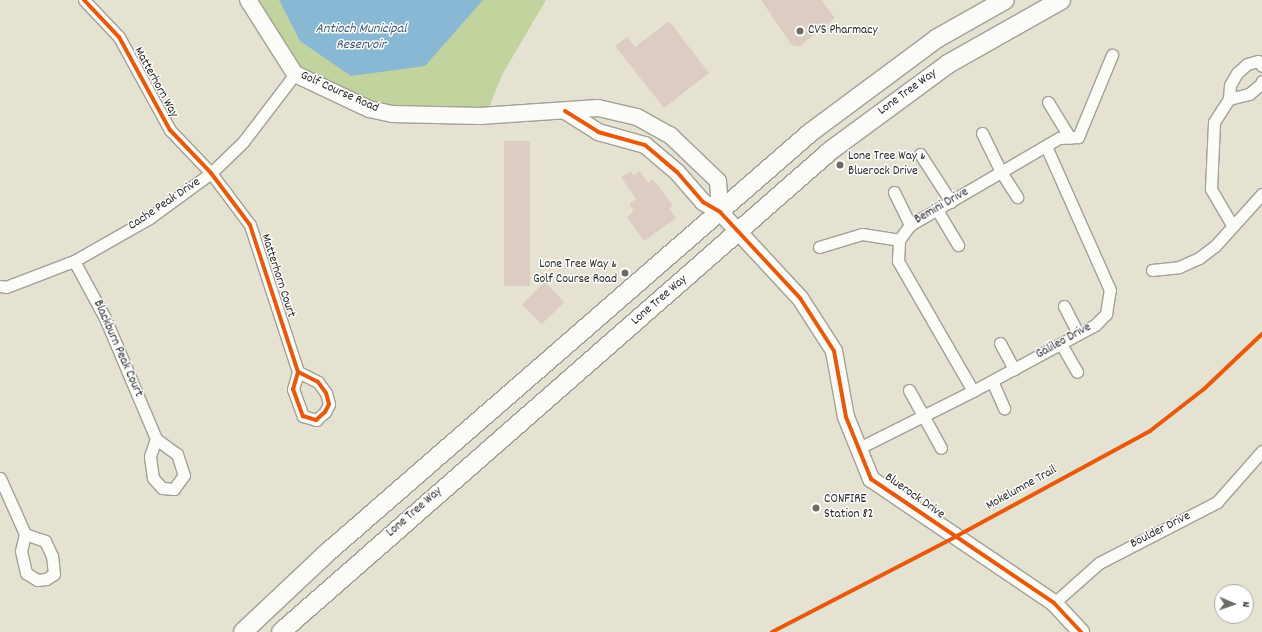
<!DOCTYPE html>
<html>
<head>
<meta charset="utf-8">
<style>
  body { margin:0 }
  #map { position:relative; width:1262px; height:632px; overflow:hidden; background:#e6e2d2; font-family:Dekko,sans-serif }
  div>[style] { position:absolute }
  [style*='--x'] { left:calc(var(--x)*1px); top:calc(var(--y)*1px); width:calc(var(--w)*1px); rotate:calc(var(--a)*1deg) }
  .green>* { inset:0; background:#c1d49d }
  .water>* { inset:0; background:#88b8d4 }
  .building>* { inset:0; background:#ddccc3; transform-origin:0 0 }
  .roads { filter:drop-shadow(1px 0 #a2a097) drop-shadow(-1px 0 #a2a097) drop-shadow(0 1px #a2a097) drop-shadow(0 -1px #a2a097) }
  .street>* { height:11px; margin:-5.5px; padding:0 5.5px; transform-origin:5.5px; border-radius:5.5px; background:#fbfbf8 }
  .secondary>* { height:16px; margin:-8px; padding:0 8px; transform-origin:8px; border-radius:8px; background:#fbfbf8 }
  .primary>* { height:18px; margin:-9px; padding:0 9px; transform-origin:9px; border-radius:9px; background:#fbfbf8 }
  .cycleway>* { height:4px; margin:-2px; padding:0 2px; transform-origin:2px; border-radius:2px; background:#e8590c }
  .dots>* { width:11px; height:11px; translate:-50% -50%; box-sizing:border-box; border:2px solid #fff; border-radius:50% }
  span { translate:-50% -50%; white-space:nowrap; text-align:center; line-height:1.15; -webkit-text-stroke:3px #fff; paint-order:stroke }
  .poi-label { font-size:13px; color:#2b2b2b }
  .left { translate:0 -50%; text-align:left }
  .right { translate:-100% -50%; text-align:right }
  .street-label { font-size:13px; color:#2b2b2b }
  .water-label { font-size:14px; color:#405c6f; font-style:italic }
  .north { position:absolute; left:1214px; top:584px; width:40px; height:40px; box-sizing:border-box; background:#fff; border:1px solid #aaa; border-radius:50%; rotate:92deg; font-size:11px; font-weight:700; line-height:16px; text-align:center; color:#2b2b2b }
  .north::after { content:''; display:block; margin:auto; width:14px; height:18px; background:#6c6b65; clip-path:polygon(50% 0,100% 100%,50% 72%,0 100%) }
</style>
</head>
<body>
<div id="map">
  <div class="green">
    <div style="clip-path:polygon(248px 0,546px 0,502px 75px,486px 115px,392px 114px,295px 74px)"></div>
  </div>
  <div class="water">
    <div style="clip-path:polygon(279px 0,483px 0,425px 66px,351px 76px,300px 41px)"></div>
  </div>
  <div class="building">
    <div style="clip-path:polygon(761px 0,821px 0,835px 18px,800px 46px,795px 46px,791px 44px)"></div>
    <div style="clip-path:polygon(669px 21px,709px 73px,664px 108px,615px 46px,627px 37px,635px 47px)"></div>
    <div style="left:504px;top:141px;width:26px;height:145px"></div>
    <div style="clip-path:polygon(631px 171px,634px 176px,640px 171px,648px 183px,653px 179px,673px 206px,669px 208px,676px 218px,644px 241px,627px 217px,634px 211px,629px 204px,636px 199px,621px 177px)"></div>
    <div style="left:545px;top:282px;width:28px;height:32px;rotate:46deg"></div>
  </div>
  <div class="roads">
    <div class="street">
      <div style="--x:84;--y:0;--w:51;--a:46.6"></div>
      <div style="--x:119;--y:37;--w:106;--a:61.3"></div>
      <div style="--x:170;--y:130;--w:59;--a:46.4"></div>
      <div style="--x:211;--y:173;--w:65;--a:53.1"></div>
      <div style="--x:250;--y:225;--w:155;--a:71.9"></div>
      <div style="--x:298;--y:372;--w:18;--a:106"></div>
      <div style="--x:293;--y:389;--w:29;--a:70"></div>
      <div style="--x:303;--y:416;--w:14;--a:17"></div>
      <div style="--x:316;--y:420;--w:12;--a:-42"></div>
      <div style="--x:325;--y:412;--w:9;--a:-63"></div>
      <div style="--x:329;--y:404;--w:11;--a:-105"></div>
      <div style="--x:326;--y:393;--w:14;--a:-126"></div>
      <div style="--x:318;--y:382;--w:22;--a:-153"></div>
      <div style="--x:1229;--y:99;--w:21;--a:-14"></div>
      <div style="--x:1249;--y:94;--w:16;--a:-40"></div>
      <div style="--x:1261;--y:84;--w:3;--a:-72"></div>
      <div style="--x:1048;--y:102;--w:42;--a:58.6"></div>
      <div style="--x:982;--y:133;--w:43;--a:64"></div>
      <div style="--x:1001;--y:172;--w:30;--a:57"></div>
      <div style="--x:920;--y:154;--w:57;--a:57.1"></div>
      <div style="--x:894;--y:192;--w:37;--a:64"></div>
      <div style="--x:937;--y:210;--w:41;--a:59"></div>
      <div style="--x:1232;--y:225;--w:42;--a:-120.3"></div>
      <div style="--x:1211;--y:189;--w:67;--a:-87.4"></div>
      <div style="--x:1214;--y:122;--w:27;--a:-57"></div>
      <div style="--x:1229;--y:99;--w:14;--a:-86"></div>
      <div style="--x:1230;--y:85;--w:14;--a:-60"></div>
      <div style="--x:1237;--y:73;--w:13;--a:-42"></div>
      <div style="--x:1247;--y:64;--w:11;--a:-15"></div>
      <div style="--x:1258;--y:61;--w:6;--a:51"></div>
      <div style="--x:819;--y:247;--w:45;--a:-16.8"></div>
      <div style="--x:862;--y:234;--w:37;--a:9"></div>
      <div style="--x:74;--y:261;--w:65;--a:61.5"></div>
      <div style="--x:105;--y:318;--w:131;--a:67.1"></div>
      <div style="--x:156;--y:439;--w:26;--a:36"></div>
      <div style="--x:177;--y:454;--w:22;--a:72"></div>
      <div style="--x:184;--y:475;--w:17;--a:126"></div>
      <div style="--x:174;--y:489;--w:12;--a:-175"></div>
      <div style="--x:162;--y:488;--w:13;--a:-132"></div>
      <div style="--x:153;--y:478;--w:22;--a:-98"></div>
      <div style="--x:150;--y:456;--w:18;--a:-71"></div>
      <div style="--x:1152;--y:270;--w:27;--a:-6"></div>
      <div style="--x:1179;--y:267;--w:22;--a:-24"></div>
      <div style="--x:1199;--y:258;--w:20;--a:-37"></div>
      <div style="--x:1215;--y:246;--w:70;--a:-47.9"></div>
      <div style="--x:0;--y:286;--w:6;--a:9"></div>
      <div style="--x:6;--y:287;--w:73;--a:-20.9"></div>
      <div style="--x:74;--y:261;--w:85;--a:-29.6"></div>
      <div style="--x:148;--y:219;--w:78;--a:-36.1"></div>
      <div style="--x:211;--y:173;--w:45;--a:-44.1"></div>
      <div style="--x:243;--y:142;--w:86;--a:-52.6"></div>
      <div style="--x:1064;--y:306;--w:31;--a:63"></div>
      <div style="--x:1000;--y:343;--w:30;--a:62"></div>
      <div style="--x:1061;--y:344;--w:32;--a:60"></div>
      <div style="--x:992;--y:381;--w:30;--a:66"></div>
      <div style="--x:909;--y:390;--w:66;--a:61.1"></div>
      <div style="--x:973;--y:391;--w:150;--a:-120"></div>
      <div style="--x:898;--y:261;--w:21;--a:-87"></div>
      <div style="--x:899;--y:240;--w:19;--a:-54"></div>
      <div style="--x:910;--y:225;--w:173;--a:-30.3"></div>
      <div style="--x:1059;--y:138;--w:19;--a:-3"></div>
      <div style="--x:1078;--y:137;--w:89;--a:-67.5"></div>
      <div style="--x:857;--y:449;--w:130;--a:-26.6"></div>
      <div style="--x:973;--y:391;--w:139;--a:-28.4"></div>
      <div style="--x:1095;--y:325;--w:16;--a:-45"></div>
      <div style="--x:1106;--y:314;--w:24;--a:-81"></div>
      <div style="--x:1110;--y:290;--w:158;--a:-114"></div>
      <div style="--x:0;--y:478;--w:61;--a:65.9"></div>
      <div style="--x:25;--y:534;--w:17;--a:103"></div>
      <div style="--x:21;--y:551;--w:23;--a:77"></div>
      <div style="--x:26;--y:573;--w:13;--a:32"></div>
      <div style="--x:37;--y:580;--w:9;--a:-6"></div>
      <div style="--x:46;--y:579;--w:9;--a:-32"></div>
      <div style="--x:54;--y:574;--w:18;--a:-96"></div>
      <div style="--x:52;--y:556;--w:17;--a:-115"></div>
      <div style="--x:45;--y:541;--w:21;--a:-161"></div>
      <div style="--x:1054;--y:603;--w:60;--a:-41.6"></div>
      <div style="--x:1099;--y:563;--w:133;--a:-27.3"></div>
      <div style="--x:1217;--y:502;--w:68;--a:-48.6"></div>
    </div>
    <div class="secondary">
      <div style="--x:248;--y:0;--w:88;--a:57.6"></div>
      <div style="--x:295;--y:74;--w:82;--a:25.3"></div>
      <div style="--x:369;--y:109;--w:24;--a:12"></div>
      <div style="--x:392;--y:114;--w:88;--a:1.3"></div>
      <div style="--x:480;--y:116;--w:118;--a:-3.9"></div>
      <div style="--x:598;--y:108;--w:40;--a:13"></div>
      <div style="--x:637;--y:117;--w:38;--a:29"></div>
      <div style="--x:670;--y:135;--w:66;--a:43.8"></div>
      <div style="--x:718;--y:181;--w:31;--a:86"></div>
      <div style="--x:565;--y:111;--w:39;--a:32"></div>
      <div style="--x:598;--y:132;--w:49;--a:15.5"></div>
      <div style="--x:645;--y:145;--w:42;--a:40.2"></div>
      <div style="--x:677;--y:172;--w:40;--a:49"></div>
      <div style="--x:703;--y:202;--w:20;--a:30"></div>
      <div style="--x:720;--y:212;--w:117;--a:47.1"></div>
      <div style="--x:800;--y:298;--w:63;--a:57.3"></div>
      <div style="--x:834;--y:351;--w:67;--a:79.7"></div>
      <div style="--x:846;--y:417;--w:67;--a:68"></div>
      <div style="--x:871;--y:479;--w:221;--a:34.1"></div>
      <div style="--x:1054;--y:603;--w:40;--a:47"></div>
    </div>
    <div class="primary">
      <div style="--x:243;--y:632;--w:117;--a:-43.3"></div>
      <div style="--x:328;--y:552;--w:640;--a:-41.01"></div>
      <div style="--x:811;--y:132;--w:156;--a:-36.6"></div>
      <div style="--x:936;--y:39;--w:79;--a:-29.5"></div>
      <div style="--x:281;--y:632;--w:730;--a:-41.22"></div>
      <div style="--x:830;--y:151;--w:147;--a:-36.4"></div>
      <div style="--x:948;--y:64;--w:130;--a:-29.5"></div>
    </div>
  </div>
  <div class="cycleway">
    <div style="--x:84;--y:0;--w:51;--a:46.6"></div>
    <div style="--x:119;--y:37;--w:106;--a:61.3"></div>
    <div style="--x:170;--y:130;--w:59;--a:46.4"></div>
    <div style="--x:211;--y:173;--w:65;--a:53.1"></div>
    <div style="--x:250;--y:225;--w:155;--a:71.9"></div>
    <div style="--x:298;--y:372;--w:18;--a:106"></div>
    <div style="--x:293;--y:389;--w:29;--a:70"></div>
    <div style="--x:303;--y:416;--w:14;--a:17"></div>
    <div style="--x:316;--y:420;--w:12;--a:-42"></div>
    <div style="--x:325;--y:412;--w:9;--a:-63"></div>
    <div style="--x:329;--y:404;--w:11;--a:-105"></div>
    <div style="--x:326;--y:393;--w:14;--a:-126"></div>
    <div style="--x:318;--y:382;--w:22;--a:-153"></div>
    <div style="--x:565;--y:111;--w:39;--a:32"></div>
    <div style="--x:598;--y:132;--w:49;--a:15.5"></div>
    <div style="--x:645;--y:145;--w:42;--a:40.2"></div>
    <div style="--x:677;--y:172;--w:40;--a:49"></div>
    <div style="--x:703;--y:202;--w:20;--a:30"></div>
    <div style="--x:720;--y:212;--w:117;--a:47.1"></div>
    <div style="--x:800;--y:298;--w:63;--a:57.3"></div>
    <div style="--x:834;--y:351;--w:67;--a:79.7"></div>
    <div style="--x:846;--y:417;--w:67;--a:68"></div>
    <div style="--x:871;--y:479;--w:221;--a:34.1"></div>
    <div style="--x:1054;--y:603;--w:40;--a:47"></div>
    <div style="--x:772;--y:632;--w:206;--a:-27.4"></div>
    <div style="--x:955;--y:537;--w:222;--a:-28.5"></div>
    <div style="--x:1150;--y:431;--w:68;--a:-37.9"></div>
    <div style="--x:1204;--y:389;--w:80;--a:-43.5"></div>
  </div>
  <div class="dots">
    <div style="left:800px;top:31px;background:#6c6b65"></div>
    <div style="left:840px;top:165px;background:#6c6b65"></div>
    <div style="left:625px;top:273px;background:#6c6b65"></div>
    <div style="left:816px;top:508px;background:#6c6b65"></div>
  </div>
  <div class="poi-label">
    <span class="left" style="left:808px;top:31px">CVS Pharmacy</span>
    <span class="left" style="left:848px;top:165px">Lone Tree Way &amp;<br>Bluerock Drive</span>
    <span class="right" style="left:617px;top:273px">Lone Tree Way &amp;<br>Golf Course Road</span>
    <span class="left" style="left:824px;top:508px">CONFIRE<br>Station 82</span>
  </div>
  <div class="street-label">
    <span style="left:155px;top:83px;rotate:61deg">Matterhorn Way</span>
    <span style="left:339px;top:93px;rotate:24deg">Golf Course Road</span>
    <span style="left:908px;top:93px;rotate:-36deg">Lone Tree Way</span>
    <span style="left:165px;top:205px;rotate:-34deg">Cache Peak Drive</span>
    <span style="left:942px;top:207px;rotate:-30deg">Bemini Drive</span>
    <span style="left:277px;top:276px;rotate:72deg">Matterhorn Court</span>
    <span style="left:660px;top:301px;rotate:-41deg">Lone Tree Way</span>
    <span style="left:1064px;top:342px;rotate:-29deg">Galileo Drive</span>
    <span style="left:117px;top:349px;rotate:66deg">Blackburn Peak Court</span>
    <span style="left:1022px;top:489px;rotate:-29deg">Mokelumne Trail</span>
    <span style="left:914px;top:497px;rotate:35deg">Bluerock Drive</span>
    <span style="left:415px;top:513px;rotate:-41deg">Lone Tree Way</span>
    <span style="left:1161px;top:531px;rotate:-27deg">Boulder Drive</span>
  </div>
  <div class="water-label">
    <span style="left:361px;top:37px">Antioch Municipal<br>Reservoir</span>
  </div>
  <div class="north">N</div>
</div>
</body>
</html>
